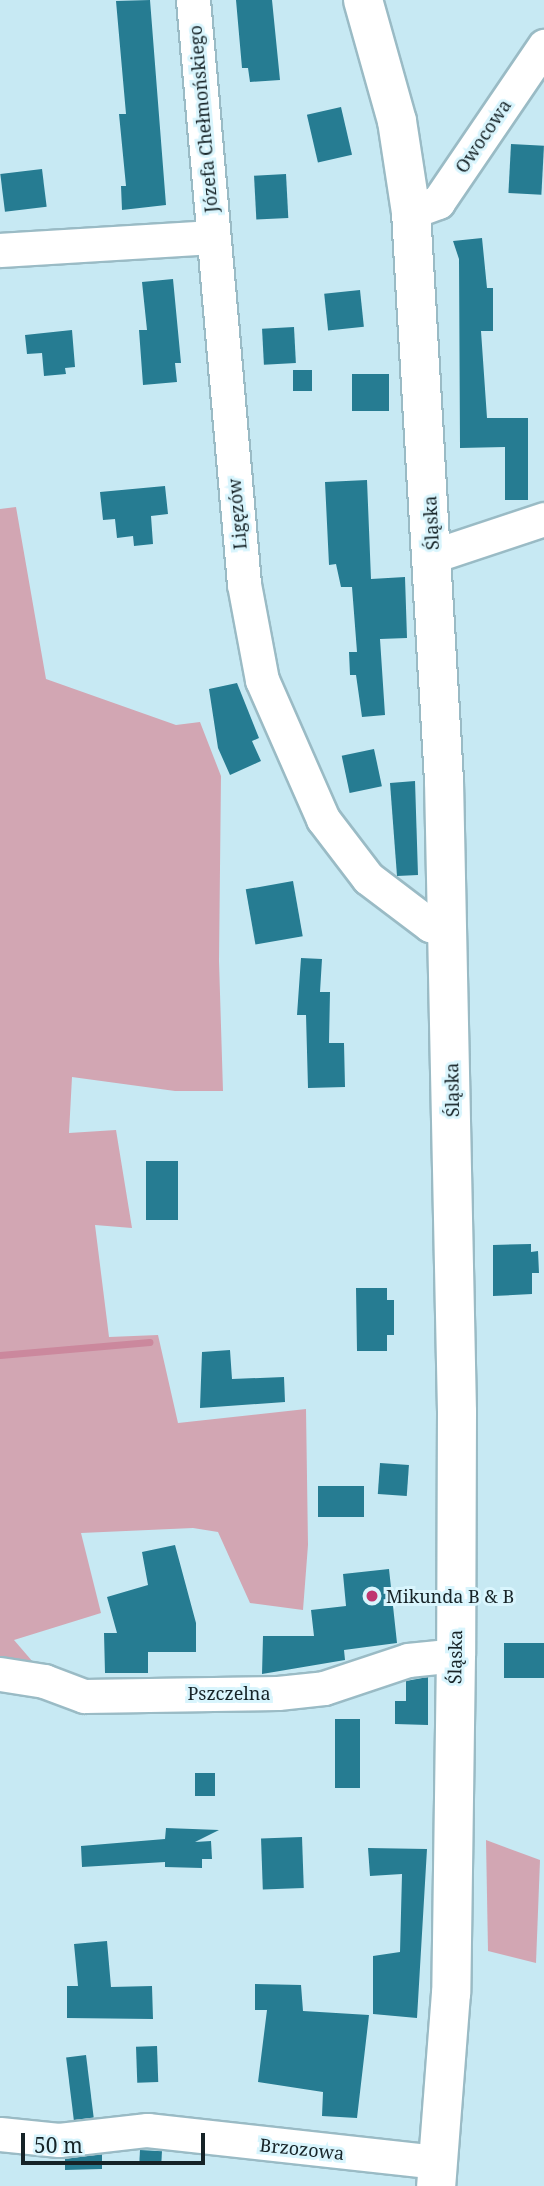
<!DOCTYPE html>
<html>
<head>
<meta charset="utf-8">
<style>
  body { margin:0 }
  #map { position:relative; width:544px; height:2186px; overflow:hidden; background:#c7e9f3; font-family:"Noto Serif",serif }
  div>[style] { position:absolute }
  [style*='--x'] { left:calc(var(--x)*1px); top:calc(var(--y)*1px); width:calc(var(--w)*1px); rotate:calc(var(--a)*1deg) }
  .green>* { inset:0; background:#d2a6b3 }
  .stream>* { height:7px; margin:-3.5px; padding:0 3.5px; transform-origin:3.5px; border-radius:3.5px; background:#cb889d }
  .building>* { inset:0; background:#267c92; transform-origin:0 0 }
  .roads { filter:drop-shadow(2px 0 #9abbc5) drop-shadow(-2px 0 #9abbc5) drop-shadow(0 2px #9abbc5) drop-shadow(0 -2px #9abbc5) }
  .minor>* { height:33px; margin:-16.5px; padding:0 16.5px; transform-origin:16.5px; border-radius:16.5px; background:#fff }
  .major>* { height:38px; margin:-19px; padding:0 19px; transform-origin:19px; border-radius:19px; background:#fff }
  .dots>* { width:19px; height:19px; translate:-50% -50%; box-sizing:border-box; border:4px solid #d9f5fd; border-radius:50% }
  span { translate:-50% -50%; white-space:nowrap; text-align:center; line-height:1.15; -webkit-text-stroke:6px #d9f5fd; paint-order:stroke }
  .street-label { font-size:18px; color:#162327 }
  .poi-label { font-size:18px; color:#162327 }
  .left { translate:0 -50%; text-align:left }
  .scale { position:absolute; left:21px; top:2133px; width:184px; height:32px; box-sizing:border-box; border:4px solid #162327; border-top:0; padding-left:9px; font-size:21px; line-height:24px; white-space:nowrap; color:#162327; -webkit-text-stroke:5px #d9f5fd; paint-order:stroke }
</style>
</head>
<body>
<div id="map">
  <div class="green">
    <div style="clip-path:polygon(16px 507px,46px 679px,176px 725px,200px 722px,221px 776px,219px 961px,223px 1091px,175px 1091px,72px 1077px,69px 1133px,116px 1130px,132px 1228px,95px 1225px,109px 1337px,158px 1335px,178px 1423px,306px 1409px,308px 1545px,303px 1610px,250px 1603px,218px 1532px,193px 1528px,81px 1533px,101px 1613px,14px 1640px,45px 1676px,0 1669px,0 509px)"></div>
    <div style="clip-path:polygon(486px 1840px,540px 1860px,536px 1963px,488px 1951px)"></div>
  </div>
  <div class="stream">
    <div style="--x:0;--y:1355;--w:150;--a:-5"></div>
  </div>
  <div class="building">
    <div style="clip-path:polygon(150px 0,166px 205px,122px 210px,121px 186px,126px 186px,119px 114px,126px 114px,116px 1px)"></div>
    <div style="clip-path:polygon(236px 0,272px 0,280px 80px,250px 82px,248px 68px,242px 68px)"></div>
    <div style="left:341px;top:107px;width:49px;height:35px;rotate:77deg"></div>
    <div style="left:511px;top:144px;width:33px;height:49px;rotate:3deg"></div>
    <div style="left:42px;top:169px;width:38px;height:42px;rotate:83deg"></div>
    <div style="left:286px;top:174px;width:44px;height:32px;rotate:87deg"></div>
    <div style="clip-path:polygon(482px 238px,487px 288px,493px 288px,493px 331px,481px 331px,487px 418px,528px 418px,528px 500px,505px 500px,505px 447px,460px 448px,459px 259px,453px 241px)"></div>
    <div style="clip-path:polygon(173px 279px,181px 363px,175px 363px,177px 382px,143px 385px,139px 330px,147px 330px,142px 282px)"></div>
    <div style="left:360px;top:290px;width:37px;height:36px;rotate:84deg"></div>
    <div style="left:294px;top:327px;width:36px;height:32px;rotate:87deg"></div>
    <div style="clip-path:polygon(72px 330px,75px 367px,65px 368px,66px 374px,44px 376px,42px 353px,27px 354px,25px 335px)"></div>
    <div style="left:312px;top:370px;width:21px;height:19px;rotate:90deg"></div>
    <div style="left:352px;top:374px;width:37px;height:37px"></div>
    <div style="clip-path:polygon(367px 480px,371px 579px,405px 577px,407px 638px,380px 639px,385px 715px,362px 717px,356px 675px,350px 675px,349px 652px,357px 652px,352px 587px,341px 587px,336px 564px,329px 565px,325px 482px)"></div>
    <div style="clip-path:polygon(165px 486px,168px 514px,151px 516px,153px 544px,134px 546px,133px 536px,117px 538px,115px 519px,103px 520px,100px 492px)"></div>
    <div style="clip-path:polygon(237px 683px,259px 738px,252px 741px,261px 761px,230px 775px,218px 748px,209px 689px)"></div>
    <div style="left:374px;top:749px;width:38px;height:33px;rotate:78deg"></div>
    <div style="clip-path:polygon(415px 781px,418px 875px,397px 876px,390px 783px)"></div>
    <div style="left:293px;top:881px;width:56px;height:48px;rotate:80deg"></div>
    <div style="clip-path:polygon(301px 958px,322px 959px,320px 992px,330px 992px,329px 1043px,344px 1043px,345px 1087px,308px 1088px,306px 1015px,297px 1015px)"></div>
    <div style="left:146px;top:1161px;width:32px;height:59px"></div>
    <div style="clip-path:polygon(531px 1244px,531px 1252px,538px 1251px,539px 1273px,532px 1273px,532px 1294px,493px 1296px,493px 1245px)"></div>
    <div style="clip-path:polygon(356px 1288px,387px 1288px,387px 1300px,394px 1300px,394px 1335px,387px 1335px,387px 1351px,357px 1351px)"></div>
    <div style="clip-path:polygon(230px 1350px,232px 1379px,284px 1377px,285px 1402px,200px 1408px,202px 1352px)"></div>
    <div style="left:380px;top:1463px;width:29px;height:31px;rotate:4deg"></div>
    <div style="left:364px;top:1486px;width:31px;height:46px;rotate:90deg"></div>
    <div style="clip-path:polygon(175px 1545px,196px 1623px,196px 1652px,148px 1652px,148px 1673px,105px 1673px,104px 1633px,117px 1633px,107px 1597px,148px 1585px,142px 1552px)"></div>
    <div style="clip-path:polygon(389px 1569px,397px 1643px,344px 1650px,345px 1660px,262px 1674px,263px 1636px,314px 1636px,311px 1610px,346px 1606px,343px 1574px)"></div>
    <div style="left:544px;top:1643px;width:35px;height:40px;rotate:90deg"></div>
    <div style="clip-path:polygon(428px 1677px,428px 1725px,395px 1724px,395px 1701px,406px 1701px,406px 1681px)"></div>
    <div style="left:335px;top:1719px;width:25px;height:69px"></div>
    <div style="left:195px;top:1773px;width:20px;height:23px"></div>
    <div style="clip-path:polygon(166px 1828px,219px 1830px,195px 1842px,211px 1841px,212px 1859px,202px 1859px,202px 1868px,165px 1867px,165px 1862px,82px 1867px,81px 1846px,165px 1839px)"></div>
    <div style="left:302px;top:1837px;width:51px;height:41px;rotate:88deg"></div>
    <div style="clip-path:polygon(368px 1848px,427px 1849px,417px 2018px,373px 2014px,373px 1956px,400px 1952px,402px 1874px,370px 1876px)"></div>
    <div style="clip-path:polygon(107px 1941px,111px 1987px,152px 1986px,153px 2019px,67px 2018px,67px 1986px,78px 1986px,74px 1944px)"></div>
    <div style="clip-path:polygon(255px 1984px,301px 1985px,303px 2011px,369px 2015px,357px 2118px,322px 2116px,323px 2092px,258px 2082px,267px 2010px,255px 2010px)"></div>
    <div style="left:157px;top:2046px;width:36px;height:21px;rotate:88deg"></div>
    <div style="left:86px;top:2055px;width:63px;height:20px;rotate:83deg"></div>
    <div style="left:140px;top:2150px;width:22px;height:13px;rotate:3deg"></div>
    <div style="clip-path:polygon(102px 2154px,102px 2169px,65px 2170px,65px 2159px)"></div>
  </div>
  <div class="roads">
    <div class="minor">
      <div style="--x:193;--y:0;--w:586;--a:85.01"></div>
      <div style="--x:244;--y:584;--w:98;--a:79.4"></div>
      <div style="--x:262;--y:680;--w:152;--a:66.3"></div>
      <div style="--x:323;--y:819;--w:74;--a:52.7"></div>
      <div style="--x:368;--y:878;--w:78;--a:37.2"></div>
      <div style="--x:430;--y:925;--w:20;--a:18"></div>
      <div style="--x:411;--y:212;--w:29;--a:-20"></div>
      <div style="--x:438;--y:202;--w:189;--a:-55.8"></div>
      <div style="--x:0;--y:250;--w:213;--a:-3.5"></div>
      <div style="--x:433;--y:556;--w:117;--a:-18.4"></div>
      <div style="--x:0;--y:1674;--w:45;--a:9"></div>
      <div style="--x:44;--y:1681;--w:43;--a:20.6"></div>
      <div style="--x:84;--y:1696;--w:194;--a:-0.9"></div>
      <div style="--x:278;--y:1693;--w:46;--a:-6.2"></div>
      <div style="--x:324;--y:1688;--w:89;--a:-18.4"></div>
      <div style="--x:408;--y:1660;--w:48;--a:-5.9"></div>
      <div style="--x:0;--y:2134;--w:59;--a:5.8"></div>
      <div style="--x:59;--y:2140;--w:89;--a:-6.5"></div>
      <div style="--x:147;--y:2130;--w:293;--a:6.3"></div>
    </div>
    <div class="major">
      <div style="--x:363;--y:0;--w:126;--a:74.3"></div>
      <div style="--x:397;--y:121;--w:92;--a:81.3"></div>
      <div style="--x:411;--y:212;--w:570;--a:86.68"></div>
      <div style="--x:444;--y:781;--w:631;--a:88.82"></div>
      <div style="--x:457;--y:1412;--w:243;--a:90.2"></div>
      <div style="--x:456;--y:1655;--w:338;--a:90.8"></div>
      <div style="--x:451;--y:1993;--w:194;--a:94.4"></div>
    </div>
  </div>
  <div class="dots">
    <div style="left:372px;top:1596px;background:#bf3670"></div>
  </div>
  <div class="street-label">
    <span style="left:203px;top:119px;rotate:-95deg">Józefa Chełmońskiego</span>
    <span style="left:483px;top:136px;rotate:-56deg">Owocowa</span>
    <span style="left:237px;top:514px;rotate:-95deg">Ligęzów</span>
    <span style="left:431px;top:523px;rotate:-93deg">Śląska</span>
    <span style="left:452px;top:1090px;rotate:-91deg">Śląska</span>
    <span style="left:455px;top:1657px;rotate:-89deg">Śląska</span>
    <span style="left:229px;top:1693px">Pszczelna</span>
    <span style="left:302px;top:2149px;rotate:6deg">Brzozowa</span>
  </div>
  <div class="poi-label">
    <span class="left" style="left:386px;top:1596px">Mikunda B &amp; B</span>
  </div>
  <div class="scale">50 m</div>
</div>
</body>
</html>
